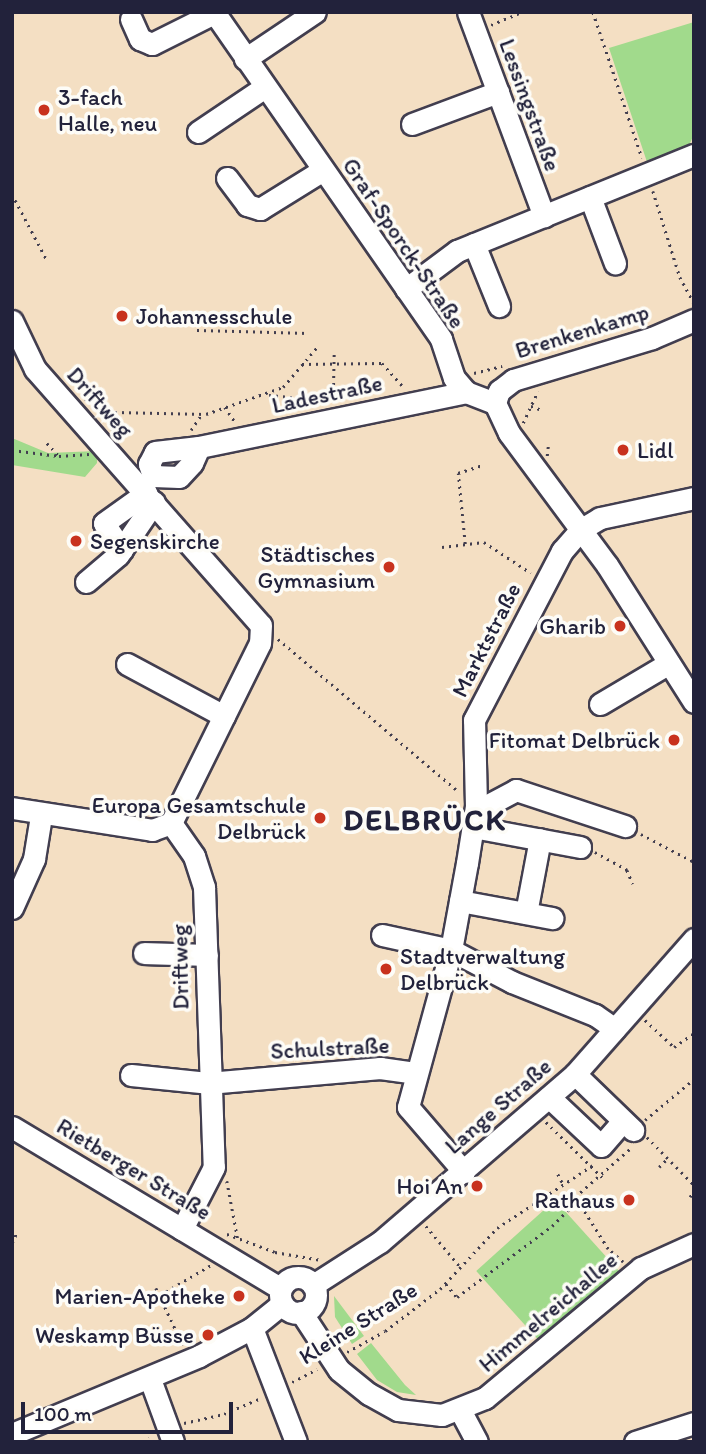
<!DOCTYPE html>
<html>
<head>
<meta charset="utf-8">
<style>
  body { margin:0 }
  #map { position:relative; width:706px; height:1454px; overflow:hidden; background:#f4dfc3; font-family:Itim,sans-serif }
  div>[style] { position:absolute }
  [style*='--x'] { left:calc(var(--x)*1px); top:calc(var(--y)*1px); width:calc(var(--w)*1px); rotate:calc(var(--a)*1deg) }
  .green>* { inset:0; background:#a1da8c; transform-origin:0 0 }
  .path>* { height:2.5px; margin-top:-1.25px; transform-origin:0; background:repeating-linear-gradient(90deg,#423e4f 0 2px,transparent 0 7px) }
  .roads { filter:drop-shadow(2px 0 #423e4f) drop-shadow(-2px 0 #423e4f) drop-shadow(0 2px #423e4f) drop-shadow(0 -2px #423e4f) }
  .minor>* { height:21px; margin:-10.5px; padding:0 10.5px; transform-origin:10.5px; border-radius:10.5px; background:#fff }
  .minor>.ring { margin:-10.5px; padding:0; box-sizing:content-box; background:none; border:21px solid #fff; border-radius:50% }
  .dots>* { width:19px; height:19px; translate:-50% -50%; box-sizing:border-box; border:4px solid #fdfcf7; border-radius:50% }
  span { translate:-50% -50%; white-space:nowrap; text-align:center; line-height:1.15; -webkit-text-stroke:7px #fdfcf7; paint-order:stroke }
  .poi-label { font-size:23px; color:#22223b }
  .left { translate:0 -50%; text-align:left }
  .right { translate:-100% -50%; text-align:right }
  .street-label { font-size:23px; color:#22223b }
  .district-label { font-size:30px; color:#22223b; font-weight:700; letter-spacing:2px }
  .frame { position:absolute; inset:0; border:14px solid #22223b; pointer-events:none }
  .scale { position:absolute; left:21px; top:1402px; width:212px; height:32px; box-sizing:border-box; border:4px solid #22223b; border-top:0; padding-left:9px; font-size:21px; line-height:24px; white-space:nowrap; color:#22223b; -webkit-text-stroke:5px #fdfcf7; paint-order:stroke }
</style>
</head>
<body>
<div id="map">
  <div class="green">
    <div style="clip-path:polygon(694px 22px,694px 134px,688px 148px,648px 165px,609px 48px)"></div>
    <div style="clip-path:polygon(12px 438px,48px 453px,97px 451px,97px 463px,85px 477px,12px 465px)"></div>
    <div style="left:555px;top:1200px;width:96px;height:106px;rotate:48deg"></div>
    <div style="clip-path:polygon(334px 1296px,364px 1336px,352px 1344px,335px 1317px)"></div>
    <div style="clip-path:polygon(371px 1343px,405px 1385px,416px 1395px,397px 1392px,377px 1380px,357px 1354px)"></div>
  </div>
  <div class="path">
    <div style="--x:593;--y:12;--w:154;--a:71.4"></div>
    <div style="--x:491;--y:25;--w:33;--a:-23"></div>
    <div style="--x:653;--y:191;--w:90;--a:72.6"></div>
    <div style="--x:680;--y:277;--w:30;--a:62"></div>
    <div style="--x:12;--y:194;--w:75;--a:62.1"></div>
    <div style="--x:197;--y:330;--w:111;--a:1.5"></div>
    <div style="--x:302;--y:364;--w:80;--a:-0.7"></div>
    <div style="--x:382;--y:363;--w:31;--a:48"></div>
    <div style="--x:474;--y:373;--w:29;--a:-14"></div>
    <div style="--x:269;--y:395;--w:64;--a:5.4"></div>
    <div style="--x:85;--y:399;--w:33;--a:23"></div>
    <div style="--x:115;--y:412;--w:91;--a:1.3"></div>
    <div style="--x:206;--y:414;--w:82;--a:-19.3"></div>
    <div style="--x:283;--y:387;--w:54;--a:-49.5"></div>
    <div style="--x:333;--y:399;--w:48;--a:-88.8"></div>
    <div style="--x:531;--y:406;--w:12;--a:20"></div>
    <div style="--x:225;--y:407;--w:18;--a:56"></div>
    <div style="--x:523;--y:423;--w:35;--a:-65"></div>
    <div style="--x:191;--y:430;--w:18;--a:-56"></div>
    <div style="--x:112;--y:431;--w:18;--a:-81"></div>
    <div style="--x:47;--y:443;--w:18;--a:47"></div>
    <div style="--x:12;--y:450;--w:47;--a:7.3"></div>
    <div style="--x:59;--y:456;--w:30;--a:-4"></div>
    <div style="--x:547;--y:456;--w:10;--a:-84"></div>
    <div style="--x:465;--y:544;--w:71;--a:-95.6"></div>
    <div style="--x:458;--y:473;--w:26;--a:-18"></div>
    <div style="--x:442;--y:547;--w:42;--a:-6.8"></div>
    <div style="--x:484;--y:542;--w:56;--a:33.4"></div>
    <div style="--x:278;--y:639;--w:234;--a:40.2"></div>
    <div style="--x:641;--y:834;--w:60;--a:27.8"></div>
    <div style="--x:595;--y:852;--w:37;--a:29"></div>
    <div style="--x:627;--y:870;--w:15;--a:67"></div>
    <div style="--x:645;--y:1020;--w:40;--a:43"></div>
    <div style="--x:674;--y:1047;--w:24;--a:-35"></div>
    <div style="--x:645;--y:1120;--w:64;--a:-39.9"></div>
    <div style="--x:546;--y:1122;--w:80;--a:44.5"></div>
    <div style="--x:647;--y:1137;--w:67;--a:45.6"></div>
    <div style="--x:659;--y:1167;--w:13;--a:-45"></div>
    <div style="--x:558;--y:1174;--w:11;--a:63"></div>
    <div style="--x:227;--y:1181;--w:60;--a:79.4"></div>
    <div style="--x:690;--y:1197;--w:9;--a:-63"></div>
    <div style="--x:426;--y:1226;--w:56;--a:50.1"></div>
    <div style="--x:227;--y:1234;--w:51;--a:20.6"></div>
    <div style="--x:275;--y:1252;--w:47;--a:9.9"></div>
    <div style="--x:12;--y:1243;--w:12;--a:-66"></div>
    <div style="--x:623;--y:1262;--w:20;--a:-139"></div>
    <div style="--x:608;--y:1249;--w:62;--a:-122.4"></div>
    <div style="--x:575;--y:1197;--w:76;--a:-41.3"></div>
    <div style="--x:446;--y:1284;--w:17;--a:50"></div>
    <div style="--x:457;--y:1297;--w:119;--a:-36.8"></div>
    <div style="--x:552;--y:1226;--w:35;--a:-45"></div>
    <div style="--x:156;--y:1288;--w:63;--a:64.7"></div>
    <div style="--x:160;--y:1295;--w:59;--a:-30.5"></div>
    <div style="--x:113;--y:1304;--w:14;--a:-25"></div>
    <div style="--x:126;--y:1298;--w:4;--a:45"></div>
    <div style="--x:347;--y:1352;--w:43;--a:-28.9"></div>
    <div style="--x:385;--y:1331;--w:69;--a:-37.4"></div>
    <div style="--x:440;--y:1289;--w:83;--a:-46.9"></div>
    <div style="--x:497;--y:1228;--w:118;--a:-33.3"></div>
    <div style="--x:292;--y:1382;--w:28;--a:-27"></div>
    <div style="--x:184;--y:1423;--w:41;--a:-12.7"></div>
    <div style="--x:224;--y:1414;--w:40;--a:-23.4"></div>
    <div style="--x:143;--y:1442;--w:7;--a:-34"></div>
  </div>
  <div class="roads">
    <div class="minor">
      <div style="--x:214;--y:12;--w:398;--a:55.2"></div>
      <div style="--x:441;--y:339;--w:41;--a:71.6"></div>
      <div style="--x:454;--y:378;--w:18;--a:49"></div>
      <div style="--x:466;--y:392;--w:31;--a:21"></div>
      <div style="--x:468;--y:12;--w:218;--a:69.6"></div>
      <div style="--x:131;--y:19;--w:22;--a:66"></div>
      <div style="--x:140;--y:39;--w:13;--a:23"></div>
      <div style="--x:152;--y:44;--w:69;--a:-26.6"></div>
      <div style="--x:245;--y:59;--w:84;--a:-33.9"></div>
      <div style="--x:412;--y:124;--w:92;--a:-20.4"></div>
      <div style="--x:198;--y:132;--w:81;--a:-33.9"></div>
      <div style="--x:227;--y:178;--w:34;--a:53"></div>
      <div style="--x:247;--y:205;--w:14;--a:17"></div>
      <div style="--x:260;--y:209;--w:74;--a:-31.8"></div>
      <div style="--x:590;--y:197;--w:71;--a:69.3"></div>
      <div style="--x:474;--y:244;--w:67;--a:68"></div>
      <div style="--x:406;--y:289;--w:64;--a:-36.7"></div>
      <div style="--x:457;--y:251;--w:256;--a:-22.1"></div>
      <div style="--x:12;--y:321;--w:53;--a:64.4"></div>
      <div style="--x:35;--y:369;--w:341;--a:48.6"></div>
      <div style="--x:261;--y:625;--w:18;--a:93"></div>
      <div style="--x:260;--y:643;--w:201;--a:116.3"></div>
      <div style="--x:171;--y:823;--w:40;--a:55.1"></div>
      <div style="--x:194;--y:856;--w:33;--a:72"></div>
      <div style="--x:204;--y:887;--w:280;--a:88"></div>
      <div style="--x:214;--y:1167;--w:70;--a:117.3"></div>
      <div style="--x:495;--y:403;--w:33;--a:65"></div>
      <div style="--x:509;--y:433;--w:164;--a:53.4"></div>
      <div style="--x:607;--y:565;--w:162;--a:57.6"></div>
      <div style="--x:495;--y:403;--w:13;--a:-72"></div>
      <div style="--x:499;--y:391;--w:18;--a:-38"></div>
      <div style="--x:513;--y:380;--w:145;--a:-16.8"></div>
      <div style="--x:652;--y:338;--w:46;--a:-23.2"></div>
      <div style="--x:153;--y:476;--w:13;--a:-108"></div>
      <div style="--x:149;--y:464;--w:13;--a:-63"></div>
      <div style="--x:155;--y:452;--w:44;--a:-6.5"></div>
      <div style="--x:199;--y:447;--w:273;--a:-11.6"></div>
      <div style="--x:153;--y:476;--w:26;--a:2"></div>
      <div style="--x:179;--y:477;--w:19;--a:-47"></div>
      <div style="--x:192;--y:463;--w:17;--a:-66"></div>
      <div style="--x:122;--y:550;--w:32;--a:-124"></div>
      <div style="--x:104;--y:523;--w:52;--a:-35.5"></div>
      <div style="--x:86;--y:582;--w:42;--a:-40.2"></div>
      <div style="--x:118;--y:555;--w:64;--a:-55.8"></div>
      <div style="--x:127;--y:664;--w:110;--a:28.2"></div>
      <div style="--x:600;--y:704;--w:80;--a:-30.7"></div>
      <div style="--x:476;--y:806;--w:12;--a:-5"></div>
      <div style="--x:488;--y:805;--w:32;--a:-28"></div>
      <div style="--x:516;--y:790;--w:115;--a:18.3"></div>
      <div style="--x:12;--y:808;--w:142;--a:8.9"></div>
      <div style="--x:152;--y:830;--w:20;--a:-20"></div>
      <div style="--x:473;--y:827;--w:109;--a:10.6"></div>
      <div style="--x:460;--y:901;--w:94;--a:10.5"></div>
      <div style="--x:12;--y:908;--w:54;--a:-65.8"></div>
      <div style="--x:34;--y:859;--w:44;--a:-80.8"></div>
      <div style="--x:526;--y:913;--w:75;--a:-79.3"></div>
      <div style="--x:382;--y:935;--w:71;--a:12.3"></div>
      <div style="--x:451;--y:950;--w:69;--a:27.7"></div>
      <div style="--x:512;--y:982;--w:89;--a:21.7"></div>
      <div style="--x:595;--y:1015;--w:24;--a:35"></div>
      <div style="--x:144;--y:953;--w:63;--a:1.8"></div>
      <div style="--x:575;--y:1074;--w:81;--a:44"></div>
      <div style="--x:131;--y:1075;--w:77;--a:5.9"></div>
      <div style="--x:208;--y:1083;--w:173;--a:-5"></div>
      <div style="--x:380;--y:1068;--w:37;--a:8"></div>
      <div style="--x:549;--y:1097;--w:71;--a:43.3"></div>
      <div style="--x:601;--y:1146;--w:33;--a:-49"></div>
      <div style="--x:12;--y:1127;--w:313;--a:31"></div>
      <div style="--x:464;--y:1172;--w:86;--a:-130.7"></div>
      <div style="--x:408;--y:1107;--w:163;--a:-74.7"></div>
      <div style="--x:451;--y:950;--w:88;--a:-79.6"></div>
      <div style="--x:467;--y:863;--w:58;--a:-81"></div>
      <div style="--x:476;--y:806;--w:86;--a:-91.3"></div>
      <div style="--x:474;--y:720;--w:191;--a:-62.5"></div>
      <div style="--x:562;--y:551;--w:28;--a:-49"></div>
      <div style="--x:580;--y:530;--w:23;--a:-31"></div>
      <div style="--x:600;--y:518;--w:96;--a:-12"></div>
      <div class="ring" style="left:280px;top:1277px;width:15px;height:15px"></div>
      <div style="--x:313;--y:1285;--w:80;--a:-32.7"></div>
      <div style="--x:380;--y:1242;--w:257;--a:-40.7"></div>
      <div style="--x:575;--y:1074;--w:180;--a:-48.6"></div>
      <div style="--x:301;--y:1312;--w:69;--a:56.8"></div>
      <div style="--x:339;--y:1370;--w:38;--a:39"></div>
      <div style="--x:369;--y:1394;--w:33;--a:29"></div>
      <div style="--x:398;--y:1410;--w:44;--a:6.5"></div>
      <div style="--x:442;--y:1415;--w:46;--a:-21.6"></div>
      <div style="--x:485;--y:1398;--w:203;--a:-39.8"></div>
      <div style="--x:641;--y:1268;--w:58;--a:-24.4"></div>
      <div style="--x:252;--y:1328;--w:122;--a:68.9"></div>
      <div style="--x:150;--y:1379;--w:67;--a:69.9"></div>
      <div style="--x:460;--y:1410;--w:36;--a:62"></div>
      <div style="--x:12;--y:1434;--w:203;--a:-22.6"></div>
      <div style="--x:199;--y:1356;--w:60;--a:-27.8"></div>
      <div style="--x:252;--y:1328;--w:38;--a:-39"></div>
      <div style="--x:635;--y:1442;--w:62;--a:-17.9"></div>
    </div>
  </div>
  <div class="dots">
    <div style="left:44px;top:110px;background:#c8321e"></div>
    <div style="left:122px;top:316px;background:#c8321e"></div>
    <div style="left:623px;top:450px;background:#c8321e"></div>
    <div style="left:76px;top:541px;background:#c8321e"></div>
    <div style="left:389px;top:567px;background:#c8321e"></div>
    <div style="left:620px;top:626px;background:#c8321e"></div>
    <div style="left:674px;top:740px;background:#c8321e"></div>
    <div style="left:320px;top:818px;background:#c8321e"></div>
    <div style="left:386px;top:969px;background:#c8321e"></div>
    <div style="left:477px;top:1186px;background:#c8321e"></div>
    <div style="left:629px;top:1200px;background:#c8321e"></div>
    <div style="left:239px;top:1296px;background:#c8321e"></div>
    <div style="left:208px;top:1335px;background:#c8321e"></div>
  </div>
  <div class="poi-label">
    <span class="left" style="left:58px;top:110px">3-fach<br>Halle, neu</span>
    <span class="left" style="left:136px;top:316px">Johannesschule</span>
    <span class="left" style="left:637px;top:450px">Lidl</span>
    <span class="left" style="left:90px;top:541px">Segenskirche</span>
    <span class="right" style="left:375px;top:567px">Städtisches<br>Gymnasium</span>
    <span class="right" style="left:606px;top:626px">Gharib</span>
    <span class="right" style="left:660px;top:740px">Fitomat Delbrück</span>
    <span class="right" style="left:306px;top:818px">Europa Gesamtschule<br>Delbrück</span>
    <span class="left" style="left:400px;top:969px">Stadtverwaltung<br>Delbrück</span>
    <span class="right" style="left:463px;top:1186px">Hoi An</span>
    <span class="right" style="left:615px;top:1200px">Rathaus</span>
    <span class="right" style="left:225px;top:1296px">Marien-Apotheke</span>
    <span class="right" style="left:194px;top:1335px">Weskamp Büsse</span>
  </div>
  <div class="street-label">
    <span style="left:530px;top:105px;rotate:70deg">Lessingstraße</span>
    <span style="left:404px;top:243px;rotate:56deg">Graf-Sporck-Straße</span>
    <span style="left:582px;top:331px;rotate:-17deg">Brenkenkamp</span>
    <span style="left:327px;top:394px;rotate:-12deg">Ladestraße</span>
    <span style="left:100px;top:402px;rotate:48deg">Driftweg</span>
    <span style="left:486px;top:640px;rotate:-63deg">Marktstraße</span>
    <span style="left:180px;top:967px;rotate:-91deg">Driftweg</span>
    <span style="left:330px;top:1048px;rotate:-3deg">Schulstraße</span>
    <span style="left:498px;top:1106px;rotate:-41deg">Lange Straße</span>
    <span style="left:134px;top:1169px;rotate:31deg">Rietberger Straße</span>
    <span style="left:548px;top:1312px;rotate:-40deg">Himmelreichallee</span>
    <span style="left:358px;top:1323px;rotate:-32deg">Kleine Straße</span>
  </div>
  <div class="district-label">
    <span style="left:425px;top:820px">DELBRÜCK</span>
  </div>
  <div class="frame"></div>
  <div class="scale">100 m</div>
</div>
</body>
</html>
